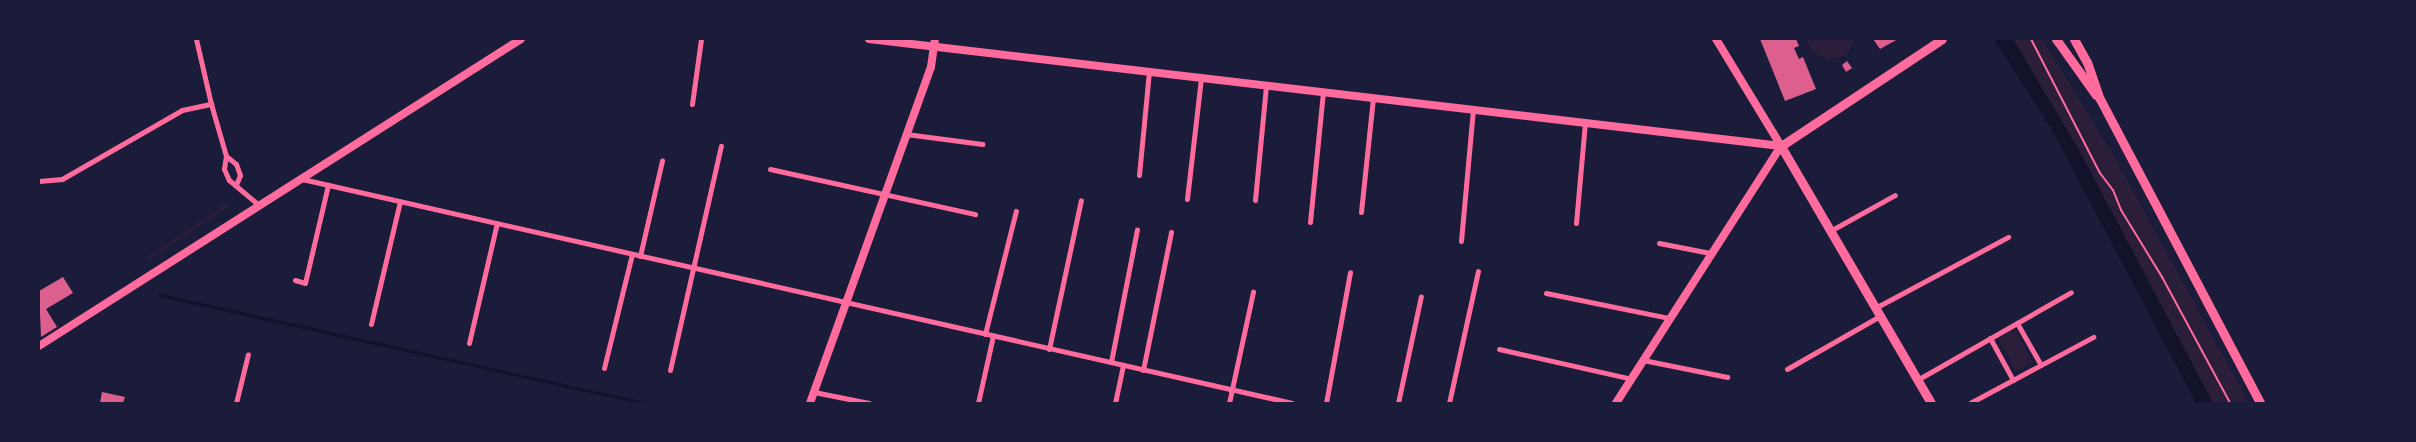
<!DOCTYPE html>
<html>
<head>
<meta charset="utf-8">
<style>
  body { margin:0 }
  #map { position:relative; width:2416px; height:442px; overflow:hidden; background:#1b1b3a; font-family:Roboto,sans-serif }
  div>[style] { position:absolute }
  [style*='--x'] { left:calc(var(--x)*1px); top:calc(var(--y)*1px); width:calc(var(--w)*1px); rotate:calc(var(--a)*1deg) }
  .green>* { inset:0; background:#2a1e3b; transform-origin:0 0 }
  .water>* { inset:0; background:#12122b }
  .stream>* { height:3px; margin:-1.5px; padding:0 1.5px; transform-origin:1.5px; border-radius:1.5px; background:#12122b }
  .building>* { inset:0; background:#dd5f8e }
  .path>* { height:2px; margin:-1px; padding:0 1px; transform-origin:1px; border-radius:1px; background:#ff6b9d }
  .minor>* { height:5px; margin:-2.5px; padding:0 2.5px; transform-origin:2.5px; border-radius:2.5px; background:#ff6b9d }
  .tertiary>* { height:8px; margin:-4px; padding:0 4px; transform-origin:4px; border-radius:4px; background:#ff6b9d }
  .secondary>* { height:9px; margin:-4.5px; padding:0 4.5px; transform-origin:4.5px; border-radius:4.5px; background:#ff6b9d }
  span { translate:-50% -50%; white-space:nowrap; text-align:center; line-height:1.15; -webkit-text-stroke:5px #1b1b3a; paint-order:stroke }
  .frame { position:absolute; inset:0; border:40px solid #1b1b3a; pointer-events:none }
</style>
</head>
<body>
<div id="map">
  <div class="green">
    <div style="clip-path:polygon(1806px 39px,1855px 39px,1847px 55px,1828px 60px,1813px 52px)"></div>
    <div style="clip-path:polygon(2013px 39px,2042px 39px,2113px 154px,2249px 403px,2213px 403px,2080px 152px)"></div>
    <div style="clip-path:polygon(227px 203px,229px 206px,149px 259px,147px 257px)"></div>
    <div style="left:2015px;top:329px;width:38px;height:19px;rotate:62deg"></div>
  </div>
  <div class="water">
    <div style="clip-path:polygon(1994px 39px,2013px 39px,2080px 152px,2213px 403px,2196px 403px,2052px 130px)"></div>
  </div>
  <div class="stream">
    <div style="--x:160;--y:295;--w:494;--a:12.6"></div>
  </div>
  <div class="building">
    <div style="clip-path:polygon(1760px 39px,1796px 39px,1799px 46px,1794px 48px,1799px 59px,1803px 57px,1816px 89px,1785px 101px)"></div>
    <div style="clip-path:polygon(1873px 39px,1898px 39px,1880px 49px)"></div>
    <div style="clip-path:polygon(1847px 61px,1852px 68px,1846px 72px,1842px 65px)"></div>
    <div style="clip-path:polygon(63px 277px,73px 293px,46px 309px,57px 327px,41px 337px,39px 291px)"></div>
    <div style="clip-path:polygon(102px 392px,125px 397px,123px 403px,100px 403px)"></div>
  </div>
  <div class="path">
    <div style="--x:2031;--y:39;--w:151;--a:62.8"></div>
    <div style="--x:2100;--y:173;--w:21;--a:53"></div>
    <div style="--x:2113;--y:190;--w:22;--a:68"></div>
    <div style="--x:2121;--y:210;--w:79;--a:58.5"></div>
    <div style="--x:2162;--y:277;--w:143;--a:61.6"></div>
  </div>
  <div class="minor">
    <div style="--x:196;--y:39;--w:67;--a:77"></div>
    <div style="--x:692;--y:104;--w:66;--a:-82.1"></div>
    <div style="--x:906;--y:134;--w:77;--a:7.5"></div>
    <div style="--x:226;--y:156;--w:13;--a:99"></div>
    <div style="--x:224;--y:169;--w:12;--a:66"></div>
    <div style="--x:229;--y:180;--w:39;--a:40"></div>
    <div style="--x:770;--y:169;--w:210;--a:12.4"></div>
    <div style="--x:1139;--y:175;--w:103;--a:-84.5"></div>
    <div style="--x:302;--y:179;--w:1015;--a:12.75"></div>
    <div style="--x:39;--y:181;--w:23;--a:-5"></div>
    <div style="--x:62;--y:179;--w:138;--a:-29.9"></div>
    <div style="--x:182;--y:110;--w:30;--a:-12"></div>
    <div style="--x:211;--y:104;--w:54;--a:73.9"></div>
    <div style="--x:226;--y:156;--w:13;--a:39"></div>
    <div style="--x:236;--y:164;--w:12;--a:70"></div>
    <div style="--x:240;--y:175;--w:11;--a:112"></div>
    <div style="--x:1187;--y:199;--w:122;--a:-83.4"></div>
    <div style="--x:1255;--y:200;--w:115;--a:-84.5"></div>
    <div style="--x:1361;--y:212;--w:115;--a:-84"></div>
    <div style="--x:1310;--y:222;--w:131;--a:-84.3"></div>
    <div style="--x:1576;--y:223;--w:100;--a:-84.9"></div>
    <div style="--x:1830;--y:231;--w:74;--a:-29"></div>
    <div style="--x:1461;--y:241;--w:132;--a:-84.8"></div>
    <div style="--x:1659;--y:243;--w:52;--a:11.1"></div>
    <div style="--x:640;--y:256;--w:98;--a:-77"></div>
    <div style="--x:295;--y:280;--w:10;--a:17"></div>
    <div style="--x:305;--y:283;--w:101;--a:-76.8"></div>
    <div style="--x:1546;--y:293;--w:126;--a:11.5"></div>
    <div style="--x:1875;--y:308;--w:151;--a:-28.1"></div>
    <div style="--x:2017;--y:323;--w:48;--a:60.3"></div>
    <div style="--x:371;--y:324;--w:126;--a:-76.7"></div>
    <div style="--x:985;--y:334;--w:127;--a:-75.9"></div>
    <div style="--x:1990;--y:338;--w:48;--a:61.3"></div>
    <div style="--x:469;--y:343;--w:123;--a:-76.9"></div>
    <div style="--x:1049;--y:349;--w:152;--a:-77.9"></div>
    <div style="--x:1499;--y:349;--w:136;--a:12.7"></div>
    <div style="--x:1643;--y:360;--w:86;--a:11.4"></div>
    <div style="--x:1111;--y:362;--w:135;--a:-78.9"></div>
    <div style="--x:604;--y:368;--w:117;--a:-76.2"></div>
    <div style="--x:1787;--y:369;--w:107;--a:-29.7"></div>
    <div style="--x:670;--y:370;--w:230;--a:-77.2"></div>
    <div style="--x:1143;--y:370;--w:141;--a:-78.5"></div>
    <div style="--x:1917;--y:380;--w:177;--a:-29.7"></div>
    <div style="--x:814;--y:392;--w:56;--a:11.3"></div>
    <div style="--x:236;--y:403;--w:50;--a:-76.2"></div>
    <div style="--x:978;--y:403;--w:69;--a:-77.4"></div>
    <div style="--x:1115;--y:403;--w:39;--a:-78"></div>
    <div style="--x:1229;--y:403;--w:114;--a:-77.8"></div>
    <div style="--x:1326;--y:403;--w:133;--a:-79.6"></div>
    <div style="--x:1398;--y:403;--w:109;--a:-77.9"></div>
    <div style="--x:1449;--y:403;--w:135;--a:-77.6"></div>
    <div style="--x:1970;--y:403;--w:140;--a:-28.2"></div>
  </div>
  <div class="tertiary">
    <div style="--x:869;--y:39;--w:918;--a:6.69"></div>
    <div style="--x:1716;--y:39;--w:125;--a:58.7"></div>
    <div style="--x:39;--y:346;--w:571;--a:-32.49"></div>
    <div style="--x:810;--y:403;--w:357;--a:-70.2"></div>
    <div style="--x:931;--y:67;--w:28;--a:-82"></div>
    <div style="--x:1616;--y:403;--w:305;--a:-57.3"></div>
  </div>
  <div class="secondary">
    <div style="--x:2056;--y:39;--w:69;--a:54.5"></div>
    <div style="--x:2074;--y:39;--w:26;--a:61"></div>
    <div style="--x:2087;--y:62;--w:39;--a:71"></div>
    <div style="--x:2100;--y:99;--w:344;--a:62.2"></div>
    <div style="--x:1931;--y:403;--w:298;--a:-120.3"></div>
    <div style="--x:1781;--y:146;--w:193;--a:-33.6"></div>
  </div>
  <div class="frame"></div>
</div>
</body>
</html>
